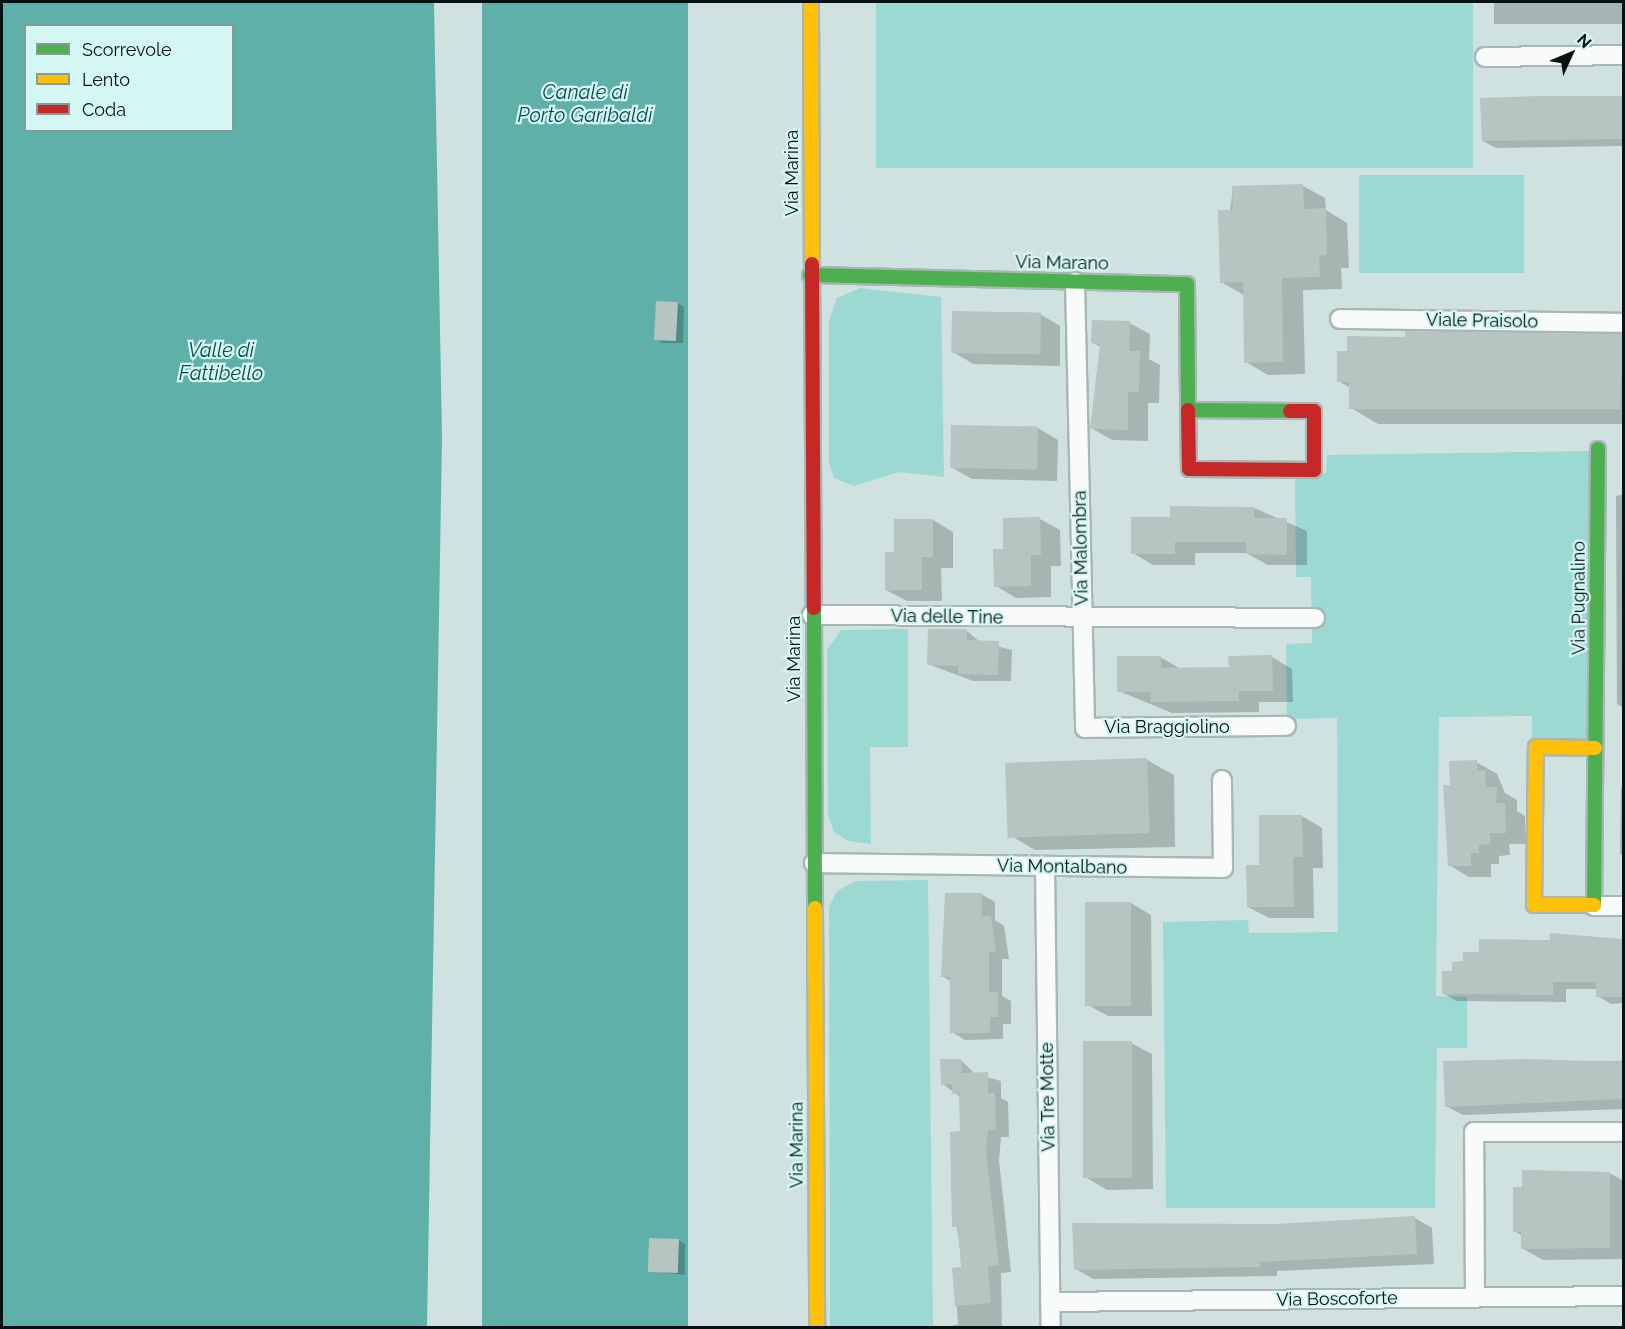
<!DOCTYPE html>
<html>
<head>
<meta charset="utf-8">
<style>
  body { margin:0 }
  #map { position:relative; width:1625px; height:1329px; overflow:hidden; background:#d0e2df; font-family:Raleway,sans-serif }
  div>[style] { position:absolute }
  [style*='--x'] { left:calc(var(--x)*1px); top:calc(var(--y)*1px); width:calc(var(--w)*1px); rotate:calc(var(--a)*1deg) }
  .green>* { inset:0; background:#9cd9d2; transform-origin:0 0 }
  .water>* { inset:0; background:#5eb0a9; transform-origin:0 0 }
  .shadow>* { inset:0; background:#0003; transform-origin:0 0 }
  .building>* { inset:0; background:#b6c4c2; transform-origin:0 0 }
  .roads { filter:drop-shadow(2px 0 #a8b6b4) drop-shadow(-2px 0 #a8b6b4) drop-shadow(0 2px #a8b6b4) drop-shadow(0 -2px #a8b6b4) }
  .street>* { height:18px; margin:-9px; padding:0 9px; transform-origin:9px; border-radius:9px; background:#f8fbfa }
  .fast>* { height:14px; margin:-7px; padding:0 7px; transform-origin:7px; border-radius:7px; background:#4caf50 }
  .slow>* { height:14px; margin:-7px; padding:0 7px; transform-origin:7px; border-radius:7px; background:#ffc107 }
  .jam>* { height:14px; margin:-7px; padding:0 7px; transform-origin:7px; border-radius:7px; background:#c62828 }
  span { translate:-50% -50%; white-space:nowrap; text-align:center; line-height:1.15; -webkit-text-stroke:4.5px #d5f7f3; paint-order:stroke }
  .street-label { font-size:18px; color:#071312 }
  .water-label { font-size:20px; color:#0c4b47; font-style:italic }
  .frame { position:absolute; inset:0; border:3px solid #071312; pointer-events:none }
  .legend { position:absolute; left:24px; top:24px; width:210px; height:108px; box-sizing:border-box; background:#d5f7f3; border:2px solid #839c99; margin:0; padding:8px 10px; list-style:none; font-size:18px; color:#071312 }
  .legend li { display:flex; align-items:center; gap:12px; height:30px }
  .legend b { width:30px; border:2px solid #839c99 }
  .north { position:absolute; left:1541px; top:24px; width:60px; height:60px; -webkit-text-stroke:4px #d5f7f3; paint-order:stroke; rotate:46deg; font-size:16px; font-weight:700; line-height:24px; text-align:center; color:#071312 }
  .north::after { content:''; display:block; margin:auto; width:21px; height:27px; background:#071312; clip-path:polygon(50% 0,100% 100%,50% 72%,0 100%) }
</style>
</head>
<body>
<div id="map">
  <div class="green">
    <div style="left:876px;top:2px;width:597px;height:166px"></div>
    <div style="left:1359px;top:175px;width:165px;height:98px"></div>
    <div style="clip-path:polygon(860px 288px,941px 297px,944px 477px,899px 472px,854px 486px,834px 478px,829px 463px,829px 321px,837px 298px)"></div>
    <div style="clip-path:polygon(1595px 451px,1593px 741px,1532px 740px,1532px 716px,1439px 717px,1436px 996px,1467px 997px,1467px 1048px,1437px 1048px,1435px 1208px,1166px 1208px,1163px 922px,1248px 920px,1249px 933px,1338px 932px,1337px 718px,1287px 719px,1286px 644px,1312px 643px,1311px 577px,1296px 577px,1295px 474px,1326px 473px,1327px 455px)"></div>
    <div style="clip-path:polygon(908px 629px,908px 747px,870px 747px,871px 844px,848px 841px,834px 832px,828px 815px,827px 650px,841px 630px)"></div>
    <div style="clip-path:polygon(928px 880px,933px 1327px,830px 1327px,829px 907px,837px 891px,856px 881px)"></div>
  </div>
  <div class="water">
    <div style="clip-path:polygon(evenodd,2px 2px,434px 2px,442px 438px,427px 1327px,2px 1327px,2px 2px,26px 26px,232px 26px,232px 130px,26px 130px,26px 26px)"></div>
    <div style="left:482px;top:2px;width:206px;height:1325px"></div>
  </div>
  <div class="shadow">
    <div style="left:1494px;top:2px;width:130px;height:22px"></div>
    <div style="clip-path:polygon(1624px 97px,1624px 146px,1496px 148px,1483px 141px,1481px 99px)"></div>
    <div style="clip-path:polygon(1303px 186px,1325px 198px,1326px 210px,1347px 223px,1349px 268px,1341px 268px,1342px 289px,1303px 290px,1305px 374px,1268px 375px,1246px 362px,1244px 295px,1221px 282px,1233px 188px)"></div>
    <div style="clip-path:polygon(678px 303px,684px 307px,683px 343px,663px 343px,656px 339px)"></div>
    <div style="clip-path:polygon(1040px 314px,1060px 326px,1060px 366px,973px 364px,953px 352px)"></div>
    <div style="clip-path:polygon(1129px 323px,1150px 334px,1149px 359px,1160px 365px,1159px 403px,1148px 403px,1148px 441px,1112px 440px,1091px 428px,1101px 347px,1093px 343px)"></div>
    <div style="clip-path:polygon(1406px 333px,1624px 335px,1624px 424px,1378px 424px,1351px 408px,1351px 388px,1338px 381px,1348px 353px,1407px 338px)"></div>
    <div style="clip-path:polygon(1038px 428px,1058px 440px,1057px 481px,972px 479px,951px 467px)"></div>
    <div style="clip-path:polygon(1624px 494px,1624px 708px,1617px 704px,1616px 496px)"></div>
    <div style="clip-path:polygon(1254px 508px,1307px 531px,1307px 565px,1268px 565px,1246px 553px,1195px 553px,1195px 565px,1153px 565px,1133px 553px,1171px 519px)"></div>
    <div style="clip-path:polygon(1040px 519px,1060px 530px,1061px 566px,1051px 566px,1051px 597px,1016px 598px,996px 586px,1005px 550px)"></div>
    <div style="clip-path:polygon(933px 520px,953px 532px,953px 568px,941px 568px,942px 601px,907px 601px,886px 590px,896px 553px)"></div>
    <div style="clip-path:polygon(967px 631px,980px 642px,1012px 650px,1011px 681px,973px 681px,928px 664px)"></div>
    <div style="clip-path:polygon(1160px 657px,1181px 669px,1230px 668px,1272px 657px,1292px 669px,1293px 702px,1259px 702px,1259px 712px,1172px 713px,1119px 691px)"></div>
    <div style="clip-path:polygon(1147px 760px,1174px 775px,1175px 847px,1035px 850px,1008px 834px)"></div>
    <div style="clip-path:polygon(1476px 762px,1497px 774px,1505px 793px,1517px 800px,1517px 811px,1525px 816px,1526px 844px,1509px 844px,1510px 855px,1499px 856px,1499px 864px,1491px 864px,1491px 877px,1469px 877px,1449px 865px,1451px 787px)"></div>
    <div style="clip-path:polygon(1621px 787px,1624px 787px,1624px 856px,1620px 854px)"></div>
    <div style="clip-path:polygon(1302px 816px,1322px 828px,1323px 868px,1313px 868px,1314px 918px,1269px 918px,1248px 907px,1261px 866px)"></div>
    <div style="clip-path:polygon(981px 894px,995px 902px,995px 920px,1004px 926px,1009px 959px,1002px 959px,1002px 996px,1011px 1001px,1011px 1024px,1003px 1024px,1003px 1039px,965px 1040px,952px 1032px,952px 982px,942px 976px)"></div>
    <div style="clip-path:polygon(1131px 903px,1151px 915px,1152px 1016px,1108px 1016px,1088px 1005px)"></div>
    <div style="clip-path:polygon(1552px 934px,1624px 940px,1624px 1003px,1611px 1004px,1598px 996px,1598px 989px,1566px 989px,1566px 1002px,1457px 1001px,1444px 994px,1454px 973px,1481px 954px,1552px 941px)"></div>
    <div style="clip-path:polygon(1131px 1043px,1152px 1054px,1153px 1189px,1107px 1190px,1087px 1178px)"></div>
    <div style="clip-path:polygon(961px 1060px,975px 1074px,1001px 1081px,1001px 1098px,1008px 1102px,1009px 1137px,1001px 1137px,999px 1160px,1011px 1272px,1001px 1273px,1002px 1328px,944px 1328px,958px 1324px,954px 1269px,963px 1269px,951px 1186px,952px 1133px,962px 1132px,960px 1097px,943px 1084px)"></div>
    <div style="clip-path:polygon(1624px 1061px,1624px 1109px,1463px 1115px,1446px 1106px,1445px 1063px)"></div>
    <div style="clip-path:polygon(1609px 1173px,1624px 1181px,1624px 1259px,1543px 1260px,1522px 1248px,1523px 1236px,1514px 1231px)"></div>
    <div style="clip-path:polygon(1415px 1218px,1432px 1228px,1434px 1264px,1277px 1271px,1277px 1276px,1093px 1279px,1076px 1269px,1275px 1226px)"></div>
    <div style="clip-path:polygon(679px 1240px,685px 1244px,685px 1275px,650px 1271px)"></div>
  </div>
  <div class="building">
    <div style="clip-path:polygon(1540px 96px,1623px 96px,1623px 139px,1482px 141px,1480px 98px)"></div>
    <div style="clip-path:polygon(1303px 184px,1304px 209px,1326px 208px,1327px 255px,1319px 256px,1320px 277px,1282px 278px,1283px 362px,1244px 363px,1243px 282px,1220px 283px,1218px 210px,1233px 210px,1232px 186px)"></div>
    <div style="left:656px;top:301px;width:22px;height:39px;rotate:3deg"></div>
    <div style="left:952px;top:311px;width:89px;height:42px;rotate:1deg"></div>
    <div style="clip-path:polygon(1092px 320px,1130px 321px,1129px 351px,1140px 351px,1139px 392px,1128px 392px,1128px 430px,1090px 429px,1100px 344px,1091px 343px)"></div>
    <div style="clip-path:polygon(1405px 331px,1623px 334px,1620px 409px,1349px 409px,1349px 382px,1337px 382px,1337px 351px,1347px 351px,1347px 336px,1405px 337px)"></div>
    <div style="left:951px;top:425px;width:87px;height:43px;rotate:1deg"></div>
    <div style="clip-path:polygon(1170px 506px,1254px 507px,1254px 518px,1287px 518px,1287px 555px,1246px 554px,1246px 542px,1175px 542px,1175px 554px,1131px 554px,1131px 517px,1170px 517px)"></div>
    <div style="clip-path:polygon(1040px 517px,1041px 555px,1031px 555px,1031px 586px,994px 587px,993px 549px,1003px 549px,1003px 518px)"></div>
    <div style="clip-path:polygon(894px 519px,933px 519px,933px 557px,922px 557px,922px 590px,885px 590px,885px 552px,894px 552px)"></div>
    <div style="clip-path:polygon(928px 629px,967px 629px,967px 640px,999px 641px,998px 675px,958px 674px,958px 666px,927px 665px)"></div>
    <div style="clip-path:polygon(1272px 655px,1273px 691px,1239px 691px,1239px 701px,1151px 702px,1150px 692px,1117px 692px,1117px 656px,1161px 656px,1161px 668px,1229px 667px,1228px 656px)"></div>
    <div style="left:1147px;top:758px;width:75px;height:142px;rotate:88deg"></div>
    <div style="clip-path:polygon(1477px 760px,1477px 771px,1485px 770px,1486px 787px,1497px 787px,1496px 803px,1505px 803px,1506px 833px,1490px 833px,1490px 844px,1479px 845px,1479px 853px,1471px 853px,1471px 866px,1448px 866px,1443px 785px,1450px 785px,1449px 761px)"></div>
    <div style="clip-path:polygon(1259px 815px,1302px 815px,1303px 857px,1293px 857px,1294px 907px,1247px 907px,1246px 865px,1259px 865px)"></div>
    <div style="clip-path:polygon(945px 893px,982px 893px,982px 916px,991px 916px,996px 952px,989px 952px,989px 992px,998px 992px,998px 1017px,990px 1017px,990px 1033px,950px 1033px,950px 977px,941px 977px)"></div>
    <div style="left:1085px;top:902px;width:46px;height:104px"></div>
    <div style="clip-path:polygon(1550px 933px,1623px 939px,1623px 997px,1596px 997px,1596px 982px,1553px 982px,1553px 995px,1442px 994px,1442px 971px,1452px 971px,1452px 962px,1463px 961px,1463px 952px,1479px 952px,1479px 939px,1550px 940px)"></div>
    <div style="left:1132px;top:1041px;width:137px;height:49px;rotate:90deg"></div>
    <div style="clip-path:polygon(940px 1059px,961px 1059px,962px 1073px,988px 1072px,988px 1093px,995px 1093px,996px 1130px,988px 1130px,986px 1152px,999px 1265px,988px 1266px,991px 1303px,955px 1306px,952px 1268px,961px 1267px,958px 1227px,952px 1227px,950px 1132px,960px 1131px,959px 1093px,952px 1094px,952px 1084px,941px 1085px)"></div>
    <div style="clip-path:polygon(1526px 1059px,1623px 1062px,1623px 1099px,1445px 1107px,1443px 1061px)"></div>
    <div style="clip-path:polygon(1522px 1170px,1610px 1172px,1610px 1248px,1521px 1249px,1521px 1232px,1513px 1232px,1513px 1187px,1522px 1187px)"></div>
    <div style="clip-path:polygon(1415px 1216px,1417px 1254px,1260px 1262px,1260px 1267px,1074px 1270px,1072px 1223px,1275px 1224px)"></div>
    <div style="left:649px;top:1238px;width:30px;height:34px;rotate:2deg"></div>
  </div>
  <div class="roads">
    <div class="street">
      <div style="--x:1485;--y:57;--w:139;--a:-0.8"></div>
      <div style="--x:1075;--y:282;--w:446;--a:88.7"></div>
      <div style="--x:1085;--y:728;--w:201;--a:-0.6"></div>
      <div style="--x:1340;--y:319;--w:284;--a:0.8"></div>
      <div style="--x:812;--y:615;--w:503;--a:0.34"></div>
      <div style="--x:814;--y:863;--w:409;--a:0.7"></div>
      <div style="--x:1223;--y:868;--w:88;--a:-90.7"></div>
      <div style="--x:1045;--y:867;--w:461;--a:89.3"></div>
      <div style="--x:1594;--y:906;--w:30;--a:0"></div>
      <div style="--x:1475;--y:1298;--w:166;--a:-90.3"></div>
      <div style="--x:1474;--y:1132;--w:150;--a:0"></div>
      <div style="--x:1050;--y:1302;--w:574;--a:-0.6"></div>
    </div>
    <div class="fast">
      <div style="--x:810;--y:275;--w:377;--a:1.4"></div>
      <div style="--x:1187;--y:284;--w:126;--a:89.5"></div>
      <div style="--x:1189;--y:410;--w:101;--a:0.6"></div>
      <div style="--x:814;--y:608;--w:300;--a:89.8"></div>
      <div style="--x:1594;--y:905;--w:456;--a:-89.5"></div>
    </div>
    <div class="slow">
      <div style="--x:811;--y:2;--w:262;--a:89.8"></div>
      <div style="--x:1594;--y:905;--w:60;--a:180"></div>
      <div style="--x:1534;--y:905;--w:158;--a:-89.3"></div>
      <div style="--x:1536;--y:747;--w:59;--a:1"></div>
      <div style="--x:815;--y:908;--w:420;--a:89.7"></div>
    </div>
    <div class="jam">
      <div style="--x:812;--y:264;--w:344;--a:89.7"></div>
      <div style="--x:1188;--y:410;--w:59;--a:89"></div>
      <div style="--x:1189;--y:469;--w:125;--a:0.5"></div>
      <div style="--x:1314;--y:470;--w:59;--a:-90"></div>
      <div style="--x:1314;--y:411;--w:24;--a:180"></div>
    </div>
  </div>
  <div class="street-label">
    <span style="left:792px;top:173px;rotate:-90deg">Via Marina</span>
    <span style="left:1062px;top:263px;rotate:1deg">Via Marano</span>
    <span style="left:1482px;top:321px;rotate:1deg">Viale Praisolo</span>
    <span style="left:1081px;top:548px;rotate:-91deg">Via Malombra</span>
    <span style="left:1579px;top:598px;rotate:-90deg">Via Pugnalino</span>
    <span style="left:947px;top:617px;rotate:1deg">Via delle Tine</span>
    <span style="left:794px;top:659px;rotate:-90deg">Via Marina</span>
    <span style="left:1167px;top:727px">Via Braggiolino</span>
    <span style="left:1062px;top:867px;rotate:1deg">Via Montalbano</span>
    <span style="left:1048px;top:1097px;rotate:-91deg">Via Tre Motte</span>
    <span style="left:797px;top:1145px;rotate:-90deg">Via Marina</span>
    <span style="left:1337px;top:1299px;rotate:-1deg">Via Boscoforte</span>
  </div>
  <div class="water-label">
    <span style="left:585px;top:104px">Canale di<br>Porto Garibaldi</span>
    <span style="left:221px;top:362px">Valle di<br>Fattibello</span>
  </div>
  <div class="frame"></div>
  <ul class="legend">
  <li><b style="height:8px;background:#4caf50"></b>Scorrevole</li>
  <li><b style="height:8px;background:#ffc107"></b>Lento</li>
  <li><b style="height:8px;background:#c62828"></b>Coda</li>
  </ul>
  <div class="north">N</div>
</div>
</body>
</html>
